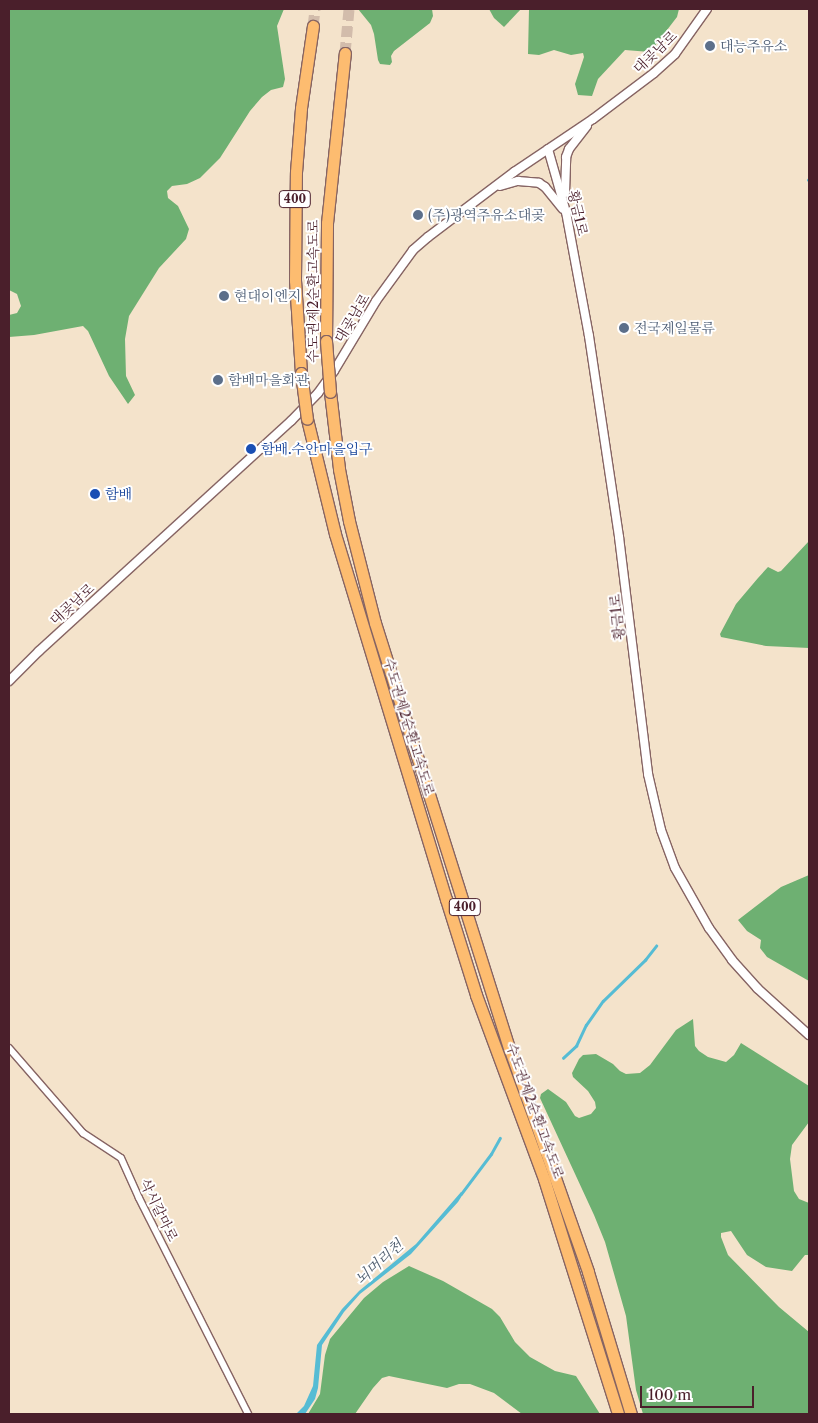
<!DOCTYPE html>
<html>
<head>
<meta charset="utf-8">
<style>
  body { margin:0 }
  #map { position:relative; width:818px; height:1423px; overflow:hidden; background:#f4e3cb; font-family:"Libre Caslon Text","Noto Serif KR",serif }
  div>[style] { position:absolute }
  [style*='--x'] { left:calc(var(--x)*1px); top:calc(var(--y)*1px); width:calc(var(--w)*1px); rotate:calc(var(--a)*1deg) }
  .forest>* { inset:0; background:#6eb072 }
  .water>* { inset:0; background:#56bcd4 }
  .stream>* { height:2.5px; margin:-1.25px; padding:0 1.25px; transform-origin:1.25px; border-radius:1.25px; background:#56bcd4 }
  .motorway-tunnel>* { height:11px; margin-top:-5.5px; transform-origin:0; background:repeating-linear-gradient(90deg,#d2bcab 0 11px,transparent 0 16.5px) }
  .roads { filter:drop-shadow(1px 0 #866463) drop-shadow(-1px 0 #866463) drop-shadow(0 1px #866463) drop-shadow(0 -1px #866463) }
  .minor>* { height:6px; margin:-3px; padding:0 3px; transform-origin:3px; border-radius:3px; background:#fff }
  .tertiary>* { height:8px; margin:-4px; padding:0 4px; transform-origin:4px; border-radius:4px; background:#fff }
  .motorway>* { height:11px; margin:-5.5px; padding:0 5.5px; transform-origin:5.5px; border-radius:5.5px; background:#fdbc70 }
  .bridges { filter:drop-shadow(1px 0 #866463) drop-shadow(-1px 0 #866463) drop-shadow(0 1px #866463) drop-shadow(0 -1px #866463) }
  .motorway-bridge>* { height:11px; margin:-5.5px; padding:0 5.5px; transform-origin:5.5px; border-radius:5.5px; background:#fdbc70 }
  .dots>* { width:14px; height:14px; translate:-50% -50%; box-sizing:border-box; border:2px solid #fff; border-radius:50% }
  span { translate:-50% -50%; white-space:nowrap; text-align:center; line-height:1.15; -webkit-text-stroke:4px #fff; paint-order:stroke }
  .shield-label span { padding:1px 4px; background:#fff; border:1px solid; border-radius:4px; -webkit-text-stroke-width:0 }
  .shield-label { font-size:12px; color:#4a1f2b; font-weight:700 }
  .service-label { font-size:14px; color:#4e5e75 }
  .left { translate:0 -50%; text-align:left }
  .street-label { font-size:14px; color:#4a1f2b }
  .transit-label { font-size:14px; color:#164399 }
  .water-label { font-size:15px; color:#4f5e6f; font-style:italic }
  .frame { position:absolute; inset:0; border:10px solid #4a1f2b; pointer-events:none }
  .scale { position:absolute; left:640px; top:1386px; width:114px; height:22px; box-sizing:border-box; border:2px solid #4a1f2b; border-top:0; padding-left:6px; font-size:15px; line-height:18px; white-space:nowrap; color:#4a1f2b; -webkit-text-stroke:4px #fff; paint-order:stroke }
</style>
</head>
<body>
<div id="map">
  <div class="forest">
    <div style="clip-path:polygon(9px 9px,284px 9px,277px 26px,285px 79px,283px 87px,271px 90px,262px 97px,250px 111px,220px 158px,200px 178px,187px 184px,172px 186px,167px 191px,168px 198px,178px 206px,189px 229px,186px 239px,159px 268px,129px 316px,125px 339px,126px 376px,135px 395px,128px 404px,109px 376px,88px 331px,83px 326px,34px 335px,9px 337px,9px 315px,17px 313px,21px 306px,17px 294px,9px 290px)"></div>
    <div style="clip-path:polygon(358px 9px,432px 9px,433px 16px,430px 23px,394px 51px,391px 56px,392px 62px,390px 65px,380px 64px,378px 60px,374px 34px,371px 25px)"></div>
    <div style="clip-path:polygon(489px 9px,521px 9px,504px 27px,494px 18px)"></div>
    <div style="clip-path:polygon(529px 9px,679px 9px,677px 17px,650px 52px,625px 50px,598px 79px,592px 96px,578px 95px,575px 84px,584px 57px,583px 53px,571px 55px,554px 50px,539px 55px,528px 54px)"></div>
    <div style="clip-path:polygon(809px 541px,809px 648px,766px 646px,721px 637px,720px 634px,736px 604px,758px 578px,768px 567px,778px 572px,781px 571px)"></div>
    <div style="clip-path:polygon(809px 875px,809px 981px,767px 957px,760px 948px,761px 940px,747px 931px,738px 920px,781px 887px)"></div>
    <div style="clip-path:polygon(693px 1019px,695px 1046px,699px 1051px,708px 1057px,726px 1062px,734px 1055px,741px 1043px,809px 1086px,809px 1122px,792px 1145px,790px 1159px,794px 1191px,799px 1199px,809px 1203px,809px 1255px,805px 1255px,792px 1271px,766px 1267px,747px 1255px,731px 1231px,721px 1233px,721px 1237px,728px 1255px,779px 1307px,809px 1332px,809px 1414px,643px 1414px,636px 1390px,626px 1316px,605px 1242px,594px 1215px,540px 1098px,541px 1094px,548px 1089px,566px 1102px,575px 1116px,579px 1118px,591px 1114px,596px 1108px,595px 1102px,588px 1091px,573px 1077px,572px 1073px,579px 1059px,583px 1055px,596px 1054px,613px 1064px,620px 1071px,626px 1074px,640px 1073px,650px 1065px,676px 1030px)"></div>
    <div style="clip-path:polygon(409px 1266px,443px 1281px,492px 1309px,500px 1317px,515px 1342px,530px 1357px,555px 1371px,576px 1376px,600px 1414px,522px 1414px,494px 1393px,470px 1384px,459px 1384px,447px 1388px,389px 1376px,382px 1378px,373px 1388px,355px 1414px,308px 1414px,320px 1394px,325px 1355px,330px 1339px,364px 1298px,383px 1282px)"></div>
  </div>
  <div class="water">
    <div style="clip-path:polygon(461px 1192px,463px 1194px,458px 1202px,411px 1254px,360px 1294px,344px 1312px,322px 1345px,318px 1388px,315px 1399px,305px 1414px,296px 1414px,304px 1406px,313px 1386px,317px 1345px,342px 1309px,359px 1291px,416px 1244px)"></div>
  </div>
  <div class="stream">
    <div style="--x:808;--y:180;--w:1;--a:-45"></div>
    <div style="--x:563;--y:1058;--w:18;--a:-43"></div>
    <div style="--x:576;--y:1046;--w:23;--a:-65"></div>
    <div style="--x:586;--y:1025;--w:29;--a:-55"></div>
    <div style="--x:603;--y:1001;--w:59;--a:-44.3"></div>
    <div style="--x:645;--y:960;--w:18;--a:-52"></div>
    <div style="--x:461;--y:1194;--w:50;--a:-53.1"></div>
    <div style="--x:491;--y:1154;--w:18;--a:-61"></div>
  </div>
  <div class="motorway-tunnel">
    <div style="--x:313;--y:26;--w:17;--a:-83"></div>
    <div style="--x:345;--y:53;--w:44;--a:-84.8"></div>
  </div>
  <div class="roads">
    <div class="minor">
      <div style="--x:9;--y:1048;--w:113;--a:49"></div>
      <div style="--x:83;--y:1133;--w:45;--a:33.3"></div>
      <div style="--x:121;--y:1158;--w:44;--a:65.8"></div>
      <div style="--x:139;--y:1198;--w:242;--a:63.2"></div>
    </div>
    <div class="tertiary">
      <div style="--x:548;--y:149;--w:66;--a:74.1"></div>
      <div style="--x:566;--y:212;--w:126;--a:79.5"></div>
      <div style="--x:589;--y:336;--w:203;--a:81.5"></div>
      <div style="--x:619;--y:537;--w:239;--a:83"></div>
      <div style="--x:648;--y:774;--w:57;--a:76.9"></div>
      <div style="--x:661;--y:830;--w:40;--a:69.8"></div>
      <div style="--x:675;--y:868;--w:69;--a:60.5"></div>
      <div style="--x:709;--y:928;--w:39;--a:54"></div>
      <div style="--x:732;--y:960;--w:38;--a:48"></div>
      <div style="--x:757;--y:988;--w:70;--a:42.1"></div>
      <div style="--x:500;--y:186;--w:19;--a:-16"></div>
      <div style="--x:518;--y:181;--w:21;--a:5"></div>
      <div style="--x:539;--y:183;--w:7;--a:34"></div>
      <div style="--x:545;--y:187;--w:28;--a:51"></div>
      <div style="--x:565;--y:193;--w:36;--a:-88"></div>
      <div style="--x:566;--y:157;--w:9;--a:-69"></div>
      <div style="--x:569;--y:149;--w:29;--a:-52"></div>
      <div style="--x:9;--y:681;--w:42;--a:-45"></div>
      <div style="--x:39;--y:651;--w:341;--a:-42.4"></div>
      <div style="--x:291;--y:421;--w:39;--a:-46"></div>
      <div style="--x:318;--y:393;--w:27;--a:-54"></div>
      <div style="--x:334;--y:371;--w:82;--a:-59"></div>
      <div style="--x:376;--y:301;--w:63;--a:-54"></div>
      <div style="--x:413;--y:250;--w:20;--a:-41"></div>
      <div style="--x:428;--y:237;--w:108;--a:-37.1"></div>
      <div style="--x:514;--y:172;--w:95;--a:-33.9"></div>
      <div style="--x:593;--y:119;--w:76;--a:-37"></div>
      <div style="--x:654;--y:73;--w:28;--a:-42"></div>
      <div style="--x:675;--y:54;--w:55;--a:-54.6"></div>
    </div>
    <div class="motorway">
      <div style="--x:326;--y:341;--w:118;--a:-89.5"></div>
      <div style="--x:327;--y:223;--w:171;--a:-84"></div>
      <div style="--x:301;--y:373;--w:93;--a:-93.7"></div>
      <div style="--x:295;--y:280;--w:108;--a:-89.5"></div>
      <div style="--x:296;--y:172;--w:64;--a:-85.5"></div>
      <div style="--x:301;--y:108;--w:83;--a:-81.7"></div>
      <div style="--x:330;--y:392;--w:78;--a:83.3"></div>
      <div style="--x:339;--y:469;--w:53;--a:79.1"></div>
      <div style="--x:349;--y:521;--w:105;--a:75.7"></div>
      <div style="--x:375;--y:623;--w:448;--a:72.5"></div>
      <div style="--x:510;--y:1050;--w:235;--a:70.6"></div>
      <div style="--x:588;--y:1272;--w:148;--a:73.2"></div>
      <div style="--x:307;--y:419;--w:118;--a:76.3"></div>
      <div style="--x:335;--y:534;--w:382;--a:73.1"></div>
      <div style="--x:446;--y:899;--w:101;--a:72.6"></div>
      <div style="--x:476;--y:995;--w:196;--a:69.7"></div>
      <div style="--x:544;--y:1179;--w:246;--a:72.5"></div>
    </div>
  </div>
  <div class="bridges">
    <div class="motorway-bridge">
      <div style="--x:326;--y:341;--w:51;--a:85.5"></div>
      <div style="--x:301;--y:373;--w:46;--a:82.6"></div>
    </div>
  </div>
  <div class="dots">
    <div style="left:710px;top:46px;background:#5c6f8a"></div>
    <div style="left:418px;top:215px;background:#5c6f8a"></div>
    <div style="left:224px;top:296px;background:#5c6f8a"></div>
    <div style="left:624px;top:328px;background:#5c6f8a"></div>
    <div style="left:218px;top:380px;background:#5c6f8a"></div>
    <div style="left:251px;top:449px;background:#1a4fb4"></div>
    <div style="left:95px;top:494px;background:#1a4fb4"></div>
  </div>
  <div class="shield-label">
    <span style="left:295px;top:199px">400</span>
    <span style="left:465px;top:907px">400</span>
  </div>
  <div class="service-label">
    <span class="left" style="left:720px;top:46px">대능주유소</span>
    <span class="left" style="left:428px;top:215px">(주)광역주유소대곶</span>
    <span class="left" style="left:234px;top:296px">현대이엔지</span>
    <span class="left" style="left:634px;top:328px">전국제일물류</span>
    <span class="left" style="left:228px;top:380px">함배마을회관</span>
  </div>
  <div class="street-label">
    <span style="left:655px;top:52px;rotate:-44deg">대곶남로</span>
    <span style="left:578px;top:213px;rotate:77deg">황금1로</span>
    <span style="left:313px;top:291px;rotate:-90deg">수도권제2순환고속도로</span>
    <span style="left:352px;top:318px;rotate:-59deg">대곶남로</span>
    <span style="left:72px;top:604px;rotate:-42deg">대곶남로</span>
    <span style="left:617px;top:617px;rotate:-96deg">황금1로</span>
    <span style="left:409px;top:727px;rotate:73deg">수도권제2순환고속도로</span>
    <span style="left:535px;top:1111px;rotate:70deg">수도권제2순환고속도로</span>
    <span style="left:159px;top:1210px;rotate:64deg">삭시갈마로</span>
  </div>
  <div class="transit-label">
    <span class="left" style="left:261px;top:449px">함배.수안마을입구</span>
    <span class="left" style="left:105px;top:494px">함배</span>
  </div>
  <div class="water-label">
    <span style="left:379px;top:1262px;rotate:-42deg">뇌머리천</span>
  </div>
  <div class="frame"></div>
  <div class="scale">100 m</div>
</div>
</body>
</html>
